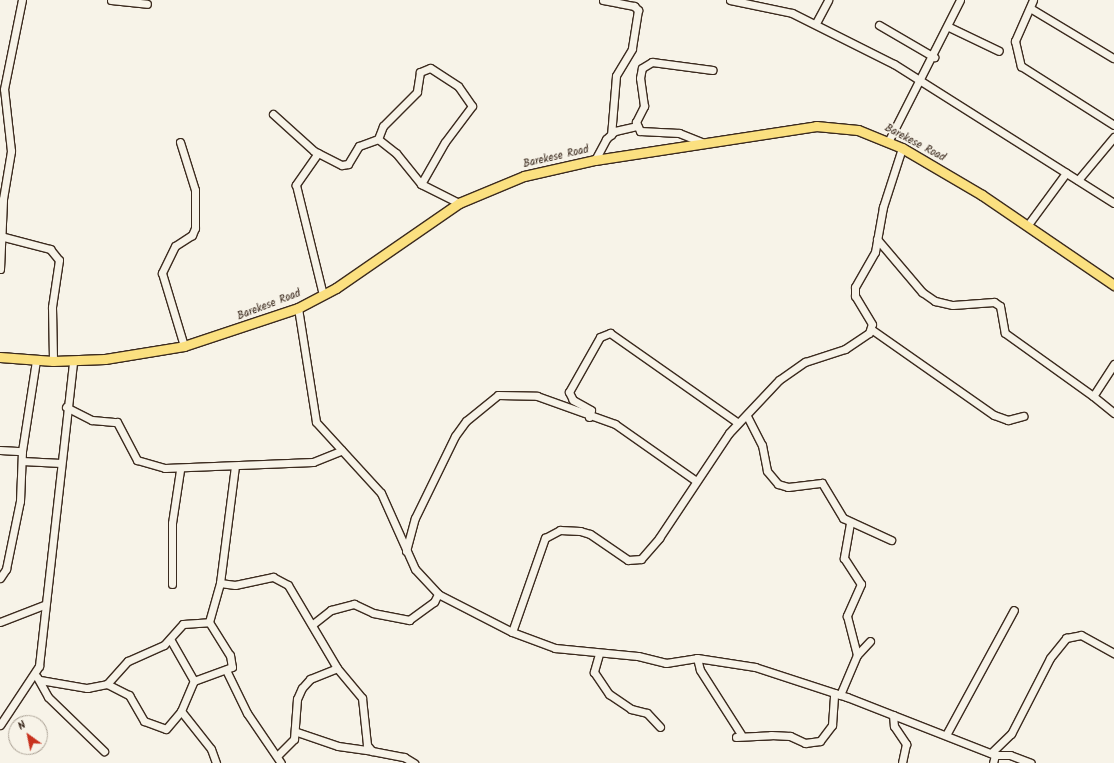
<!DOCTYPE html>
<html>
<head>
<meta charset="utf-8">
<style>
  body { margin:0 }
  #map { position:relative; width:1114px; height:763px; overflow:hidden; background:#f7f3e8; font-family:Kalam,sans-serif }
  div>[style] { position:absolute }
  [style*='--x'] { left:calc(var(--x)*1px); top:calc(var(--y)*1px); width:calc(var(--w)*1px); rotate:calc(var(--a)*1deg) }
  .roads { filter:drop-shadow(1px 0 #3b2a1e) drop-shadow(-1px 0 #3b2a1e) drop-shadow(0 1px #3b2a1e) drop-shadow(0 -1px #3b2a1e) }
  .minor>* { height:7px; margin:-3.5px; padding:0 3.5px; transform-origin:3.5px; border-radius:3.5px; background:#f7f3e8 }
  .major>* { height:9px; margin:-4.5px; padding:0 4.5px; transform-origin:4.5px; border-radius:4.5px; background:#fbe080 }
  span { translate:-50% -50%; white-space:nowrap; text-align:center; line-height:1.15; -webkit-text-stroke:4px #f7f3e8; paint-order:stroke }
  .street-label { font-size:11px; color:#3b2a1e }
  .north { position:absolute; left:8px; top:715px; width:40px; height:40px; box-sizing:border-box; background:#f7f3e8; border:1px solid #aca397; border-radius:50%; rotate:327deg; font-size:11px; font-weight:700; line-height:16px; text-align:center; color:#3b2a1e }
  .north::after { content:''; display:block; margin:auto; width:14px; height:18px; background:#c8321e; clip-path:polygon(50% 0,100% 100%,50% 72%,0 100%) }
</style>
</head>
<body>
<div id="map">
  <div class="roads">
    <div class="minor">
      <div style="--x:111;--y:0;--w:36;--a:6"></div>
      <div style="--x:603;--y:0;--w:32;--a:11"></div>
      <div style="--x:634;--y:6;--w:6;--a:45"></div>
      <div style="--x:638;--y:10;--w:39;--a:99"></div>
      <div style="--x:632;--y:49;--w:31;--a:121"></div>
      <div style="--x:616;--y:76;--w:59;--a:94.8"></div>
      <div style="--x:730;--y:0;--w:63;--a:11.8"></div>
      <div style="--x:792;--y:13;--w:114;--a:26.6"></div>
      <div style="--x:894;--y:64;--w:260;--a:32.3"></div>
      <div style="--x:1033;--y:0;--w:45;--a:113.7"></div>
      <div style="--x:1015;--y:41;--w:26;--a:77"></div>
      <div style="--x:1021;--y:66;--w:110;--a:32.4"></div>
      <div style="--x:1030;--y:8;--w:97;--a:31.1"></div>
      <div style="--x:816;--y:23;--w:26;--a:-62"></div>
      <div style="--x:879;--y:25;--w:64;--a:30.2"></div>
      <div style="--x:949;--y:27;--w:55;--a:25.6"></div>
      <div style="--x:273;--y:114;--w:55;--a:42.1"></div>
      <div style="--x:314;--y:151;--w:31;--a:27"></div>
      <div style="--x:342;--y:165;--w:6;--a:-9"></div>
      <div style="--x:348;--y:164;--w:21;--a:-59"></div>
      <div style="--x:359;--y:146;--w:20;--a:-20"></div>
      <div style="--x:180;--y:142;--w:50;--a:72.6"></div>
      <div style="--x:195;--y:190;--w:38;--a:90"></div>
      <div style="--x:195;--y:228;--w:8;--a:113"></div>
      <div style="--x:192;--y:235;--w:20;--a:147"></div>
      <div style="--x:175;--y:246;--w:30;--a:116"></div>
      <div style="--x:162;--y:273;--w:76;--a:73.2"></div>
      <div style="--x:888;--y:142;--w:159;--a:-63.1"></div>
      <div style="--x:704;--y:143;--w:27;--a:-158"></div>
      <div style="--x:679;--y:133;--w:39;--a:-177"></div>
      <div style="--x:640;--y:131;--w:10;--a:-114"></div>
      <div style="--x:636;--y:122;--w:18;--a:-63"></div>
      <div style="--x:644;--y:106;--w:28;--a:-98"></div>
      <div style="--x:640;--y:78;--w:10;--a:-79"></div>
      <div style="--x:642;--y:68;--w:12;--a:-31"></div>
      <div style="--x:652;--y:62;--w:61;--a:7.6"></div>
      <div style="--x:318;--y:153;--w:39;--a:125"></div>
      <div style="--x:296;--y:185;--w:113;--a:76.2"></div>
      <div style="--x:595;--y:160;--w:24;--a:-62"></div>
      <div style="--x:606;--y:139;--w:12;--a:-42"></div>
      <div style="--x:615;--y:131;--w:23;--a:-13"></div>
      <div style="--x:1078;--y:180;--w:56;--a:-50.1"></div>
      <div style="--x:421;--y:184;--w:48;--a:-60.3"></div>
      <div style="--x:445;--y:142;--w:45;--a:-53.1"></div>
      <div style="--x:472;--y:106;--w:24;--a:-125"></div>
      <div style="--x:458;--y:86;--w:33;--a:-147"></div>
      <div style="--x:430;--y:68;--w:11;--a:158"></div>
      <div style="--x:420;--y:72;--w:20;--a:99"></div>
      <div style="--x:417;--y:92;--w:48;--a:135"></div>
      <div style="--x:383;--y:126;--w:14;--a:111"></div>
      <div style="--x:378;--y:139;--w:23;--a:38"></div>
      <div style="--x:396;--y:153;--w:40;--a:51"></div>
      <div style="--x:421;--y:184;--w:42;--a:26.6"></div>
      <div style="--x:1027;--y:226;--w:66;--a:-53.7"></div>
      <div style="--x:4;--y:237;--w:48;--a:14.6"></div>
      <div style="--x:50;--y:249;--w:14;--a:51"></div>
      <div style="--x:59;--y:260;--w:48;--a:98.5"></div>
      <div style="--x:52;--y:307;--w:54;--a:88.9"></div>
      <div style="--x:877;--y:239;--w:70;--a:49.7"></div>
      <div style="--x:922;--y:292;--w:16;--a:35"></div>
      <div style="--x:935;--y:301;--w:18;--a:13"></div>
      <div style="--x:953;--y:305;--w:41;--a:-4.2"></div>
      <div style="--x:994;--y:302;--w:7;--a:34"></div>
      <div style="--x:1000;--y:306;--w:27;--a:80"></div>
      <div style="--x:1005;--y:333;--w:108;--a:35.6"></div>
      <div style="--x:0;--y:269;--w:70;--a:-87.5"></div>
      <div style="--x:3;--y:199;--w:49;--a:-80.5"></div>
      <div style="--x:11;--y:151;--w:62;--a:-96.4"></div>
      <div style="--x:4;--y:89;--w:91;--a:-78.6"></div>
      <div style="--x:298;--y:308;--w:115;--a:81"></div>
      <div style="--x:316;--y:422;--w:96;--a:47.5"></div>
      <div style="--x:381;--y:493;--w:83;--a:65.9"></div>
      <div style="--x:415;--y:569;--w:34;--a:47"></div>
      <div style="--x:438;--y:594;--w:83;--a:27.2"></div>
      <div style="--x:512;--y:632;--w:46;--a:20.4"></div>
      <div style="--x:555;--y:648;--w:83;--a:5.5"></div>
      <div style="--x:638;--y:656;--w:29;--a:14"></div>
      <div style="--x:666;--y:663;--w:31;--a:-9"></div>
      <div style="--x:697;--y:658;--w:59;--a:8.8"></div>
      <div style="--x:755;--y:667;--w:97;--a:18.1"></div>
      <div style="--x:847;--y:697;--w:159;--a:21.4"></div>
      <div style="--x:995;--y:755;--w:15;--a:0"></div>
      <div style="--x:1010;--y:755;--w:22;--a:21"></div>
      <div style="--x:871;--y:329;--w:150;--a:35"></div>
      <div style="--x:994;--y:415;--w:15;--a:20"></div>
      <div style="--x:1008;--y:420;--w:16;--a:-15"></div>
      <div style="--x:1114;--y:364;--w:38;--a:123"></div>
      <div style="--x:1093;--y:396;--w:27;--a:39"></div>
      <div style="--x:66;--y:407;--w:29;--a:27"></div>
      <div style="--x:92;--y:420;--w:25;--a:5"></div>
      <div style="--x:117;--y:422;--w:43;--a:62.2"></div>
      <div style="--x:137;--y:460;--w:29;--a:16"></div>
      <div style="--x:165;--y:468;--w:148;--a:-2.3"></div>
      <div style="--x:313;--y:462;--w:31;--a:-22"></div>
      <div style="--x:747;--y:416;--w:33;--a:63"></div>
      <div style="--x:762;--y:445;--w:26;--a:79"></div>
      <div style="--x:767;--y:471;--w:17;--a:50"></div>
      <div style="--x:778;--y:484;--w:10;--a:17"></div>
      <div style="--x:788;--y:487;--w:34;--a:-7"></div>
      <div style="--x:822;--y:483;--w:41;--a:59"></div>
      <div style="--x:843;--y:518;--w:53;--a:24.6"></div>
      <div style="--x:589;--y:417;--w:7;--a:-74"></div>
      <div style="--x:591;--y:410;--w:21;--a:-151"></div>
      <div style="--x:573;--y:400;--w:9;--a:-117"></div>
      <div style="--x:569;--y:392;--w:63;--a:-60.6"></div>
      <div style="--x:600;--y:337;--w:11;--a:-22"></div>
      <div style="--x:610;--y:333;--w:156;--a:35.1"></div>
      <div style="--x:0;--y:450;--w:22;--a:3"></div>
      <div style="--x:22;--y:461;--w:39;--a:3"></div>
      <div style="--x:850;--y:523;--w:36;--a:100"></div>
      <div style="--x:844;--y:558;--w:31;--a:57"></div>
      <div style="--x:861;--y:584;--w:35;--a:114"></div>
      <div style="--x:847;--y:616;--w:40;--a:75.6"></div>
      <div style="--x:406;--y:551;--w:34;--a:-75"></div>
      <div style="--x:415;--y:518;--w:91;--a:-64"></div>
      <div style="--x:455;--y:436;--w:19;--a:-54"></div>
      <div style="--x:466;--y:421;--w:41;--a:-39.1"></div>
      <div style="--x:498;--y:395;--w:39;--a:1"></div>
      <div style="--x:537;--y:396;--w:83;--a:19.7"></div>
      <div style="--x:615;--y:424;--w:99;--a:35.1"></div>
      <div style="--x:0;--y:578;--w:11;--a:-56"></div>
      <div style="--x:6;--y:569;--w:69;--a:-78.4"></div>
      <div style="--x:20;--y:501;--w:50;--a:-87.7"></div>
      <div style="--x:22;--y:451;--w:91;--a:-81.2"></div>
      <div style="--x:220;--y:583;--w:15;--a:8"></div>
      <div style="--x:235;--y:585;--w:39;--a:-12"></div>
      <div style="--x:273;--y:577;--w:17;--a:28"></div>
      <div style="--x:288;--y:585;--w:96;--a:59.4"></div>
      <div style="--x:337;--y:668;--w:39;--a:50"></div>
      <div style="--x:362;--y:698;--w:47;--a:83.9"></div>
      <div style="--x:367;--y:745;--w:8;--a:50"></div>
      <div style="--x:372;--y:751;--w:33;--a:11"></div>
      <div style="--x:404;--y:757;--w:12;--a:31"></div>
      <div style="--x:172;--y:584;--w:61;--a:-90"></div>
      <div style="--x:172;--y:523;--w:54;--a:-81.4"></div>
      <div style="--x:0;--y:622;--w:47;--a:-21.1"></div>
      <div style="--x:209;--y:622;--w:41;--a:-74.2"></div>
      <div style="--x:220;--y:583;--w:118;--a:-82.7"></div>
      <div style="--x:313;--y:624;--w:23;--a:-38"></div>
      <div style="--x:331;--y:610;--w:24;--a:-15"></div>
      <div style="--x:354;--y:604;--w:21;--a:25"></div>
      <div style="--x:373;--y:613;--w:37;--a:11"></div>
      <div style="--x:409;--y:620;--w:31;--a:-36"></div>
      <div style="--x:434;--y:602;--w:9;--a:-63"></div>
      <div style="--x:512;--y:632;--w:100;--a:-70.7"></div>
      <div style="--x:545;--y:538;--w:17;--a:-28"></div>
      <div style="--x:560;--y:530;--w:20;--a:3"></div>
      <div style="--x:580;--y:531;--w:10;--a:17"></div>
      <div style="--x:590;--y:534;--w:46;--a:34.4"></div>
      <div style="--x:628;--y:560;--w:13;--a:-4"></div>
      <div style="--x:641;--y:559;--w:28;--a:-49"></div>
      <div style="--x:659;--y:538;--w:126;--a:-56.3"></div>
      <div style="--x:729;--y:433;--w:73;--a:-46.7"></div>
      <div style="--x:779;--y:380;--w:32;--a:-35"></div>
      <div style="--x:805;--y:362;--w:42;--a:-18"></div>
      <div style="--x:845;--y:349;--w:29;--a:-34"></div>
      <div style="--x:869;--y:333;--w:9;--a:-72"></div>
      <div style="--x:872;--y:324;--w:33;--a:-121"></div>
      <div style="--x:855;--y:296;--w:9;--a:-90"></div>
      <div style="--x:855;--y:287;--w:40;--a:-60.3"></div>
      <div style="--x:875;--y:252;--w:46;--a:-79.9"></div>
      <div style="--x:883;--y:207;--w:62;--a:-72.1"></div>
      <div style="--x:599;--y:654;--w:19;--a:106"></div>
      <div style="--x:594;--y:672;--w:27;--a:56"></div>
      <div style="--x:609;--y:694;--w:27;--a:34"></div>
      <div style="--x:631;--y:709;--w:16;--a:14"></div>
      <div style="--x:647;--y:713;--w:19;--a:47"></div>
      <div style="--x:697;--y:658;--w:12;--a:76"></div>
      <div style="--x:700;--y:670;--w:76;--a:57.4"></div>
      <div style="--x:226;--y:670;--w:48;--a:64"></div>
      <div style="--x:247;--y:713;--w:60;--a:55.8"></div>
      <div style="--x:37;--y:677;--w:23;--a:61"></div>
      <div style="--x:48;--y:697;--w:78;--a:44"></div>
      <div style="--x:40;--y:680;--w:48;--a:9.7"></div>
      <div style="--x:87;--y:688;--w:20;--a:-11"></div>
      <div style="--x:107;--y:684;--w:31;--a:-48"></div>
      <div style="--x:128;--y:661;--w:39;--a:-24"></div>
      <div style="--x:164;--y:645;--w:28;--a:-48"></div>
      <div style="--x:183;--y:624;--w:26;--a:-4"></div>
      <div style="--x:209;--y:622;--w:39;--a:58"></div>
      <div style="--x:230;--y:655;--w:12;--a:81"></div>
      <div style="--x:232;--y:667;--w:40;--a:159.8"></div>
      <div style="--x:107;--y:684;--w:25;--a:27"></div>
      <div style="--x:129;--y:695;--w:30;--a:60"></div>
      <div style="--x:144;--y:721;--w:23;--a:20"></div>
      <div style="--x:166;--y:729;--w:23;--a:-50"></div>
      <div style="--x:181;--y:711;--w:33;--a:-67"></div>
      <div style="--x:194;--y:681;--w:48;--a:-119.7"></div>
      <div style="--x:840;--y:695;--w:43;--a:-67"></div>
      <div style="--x:857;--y:655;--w:19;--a:-47"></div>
      <div style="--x:181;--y:711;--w:48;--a:51.7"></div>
      <div style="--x:211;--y:749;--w:15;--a:70"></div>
      <div style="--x:893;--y:715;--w:11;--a:85"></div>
      <div style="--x:894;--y:726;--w:22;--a:56"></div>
      <div style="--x:906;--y:744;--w:19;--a:102"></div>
      <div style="--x:0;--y:725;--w:71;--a:-56.5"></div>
      <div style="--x:39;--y:666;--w:307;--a:-83.6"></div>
      <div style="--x:297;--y:732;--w:43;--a:18.9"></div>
      <div style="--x:338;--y:746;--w:34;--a:8"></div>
      <div style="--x:946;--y:735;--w:142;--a:-61.5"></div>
      <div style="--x:736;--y:737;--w:35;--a:-3"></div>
      <div style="--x:771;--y:735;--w:19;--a:3"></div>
      <div style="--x:790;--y:736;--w:17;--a:25"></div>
      <div style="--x:805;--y:743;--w:15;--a:-8"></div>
      <div style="--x:820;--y:741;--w:20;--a:-53"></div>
      <div style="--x:832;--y:725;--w:32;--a:-86"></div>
      <div style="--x:991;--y:753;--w:28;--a:-44"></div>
      <div style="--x:1011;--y:734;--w:85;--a:-62.8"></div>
      <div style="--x:1050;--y:658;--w:26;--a:-51"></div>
      <div style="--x:1066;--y:638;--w:15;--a:-11"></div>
      <div style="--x:1081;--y:635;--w:38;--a:29"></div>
      <div style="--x:277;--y:756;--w:24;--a:-45"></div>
      <div style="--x:294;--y:739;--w:40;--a:-85.7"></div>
      <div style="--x:297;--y:699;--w:12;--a:-66"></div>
      <div style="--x:302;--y:688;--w:12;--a:-48"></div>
      <div style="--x:310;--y:679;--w:29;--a:-22"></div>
      <div style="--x:993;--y:763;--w:8;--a:-76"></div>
    </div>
    <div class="major">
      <div style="--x:0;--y:357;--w:53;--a:4.3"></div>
      <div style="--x:53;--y:361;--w:52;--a:-2.2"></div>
      <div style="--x:105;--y:359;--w:80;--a:-9.3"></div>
      <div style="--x:184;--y:346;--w:120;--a:-18.4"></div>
      <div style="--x:298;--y:308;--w:43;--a:-27.8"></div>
      <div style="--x:336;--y:288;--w:150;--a:-34.6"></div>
      <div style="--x:459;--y:203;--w:70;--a:-22.6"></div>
      <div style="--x:524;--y:176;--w:73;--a:-12.7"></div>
      <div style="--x:595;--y:160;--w:224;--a:-8.7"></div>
      <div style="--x:816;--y:126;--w:42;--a:5.4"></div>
      <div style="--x:858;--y:130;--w:48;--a:22.2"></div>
      <div style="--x:902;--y:148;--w:93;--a:30.4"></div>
      <div style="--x:982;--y:195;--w:160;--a:34.3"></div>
    </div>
  </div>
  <div class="street-label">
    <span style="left:915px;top:143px;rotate:28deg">Barekese Road</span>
    <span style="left:556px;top:157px;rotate:-13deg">Barekese Road</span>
    <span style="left:269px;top:305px;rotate:-21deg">Barekese Road</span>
  </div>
  <div class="north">N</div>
</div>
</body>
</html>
